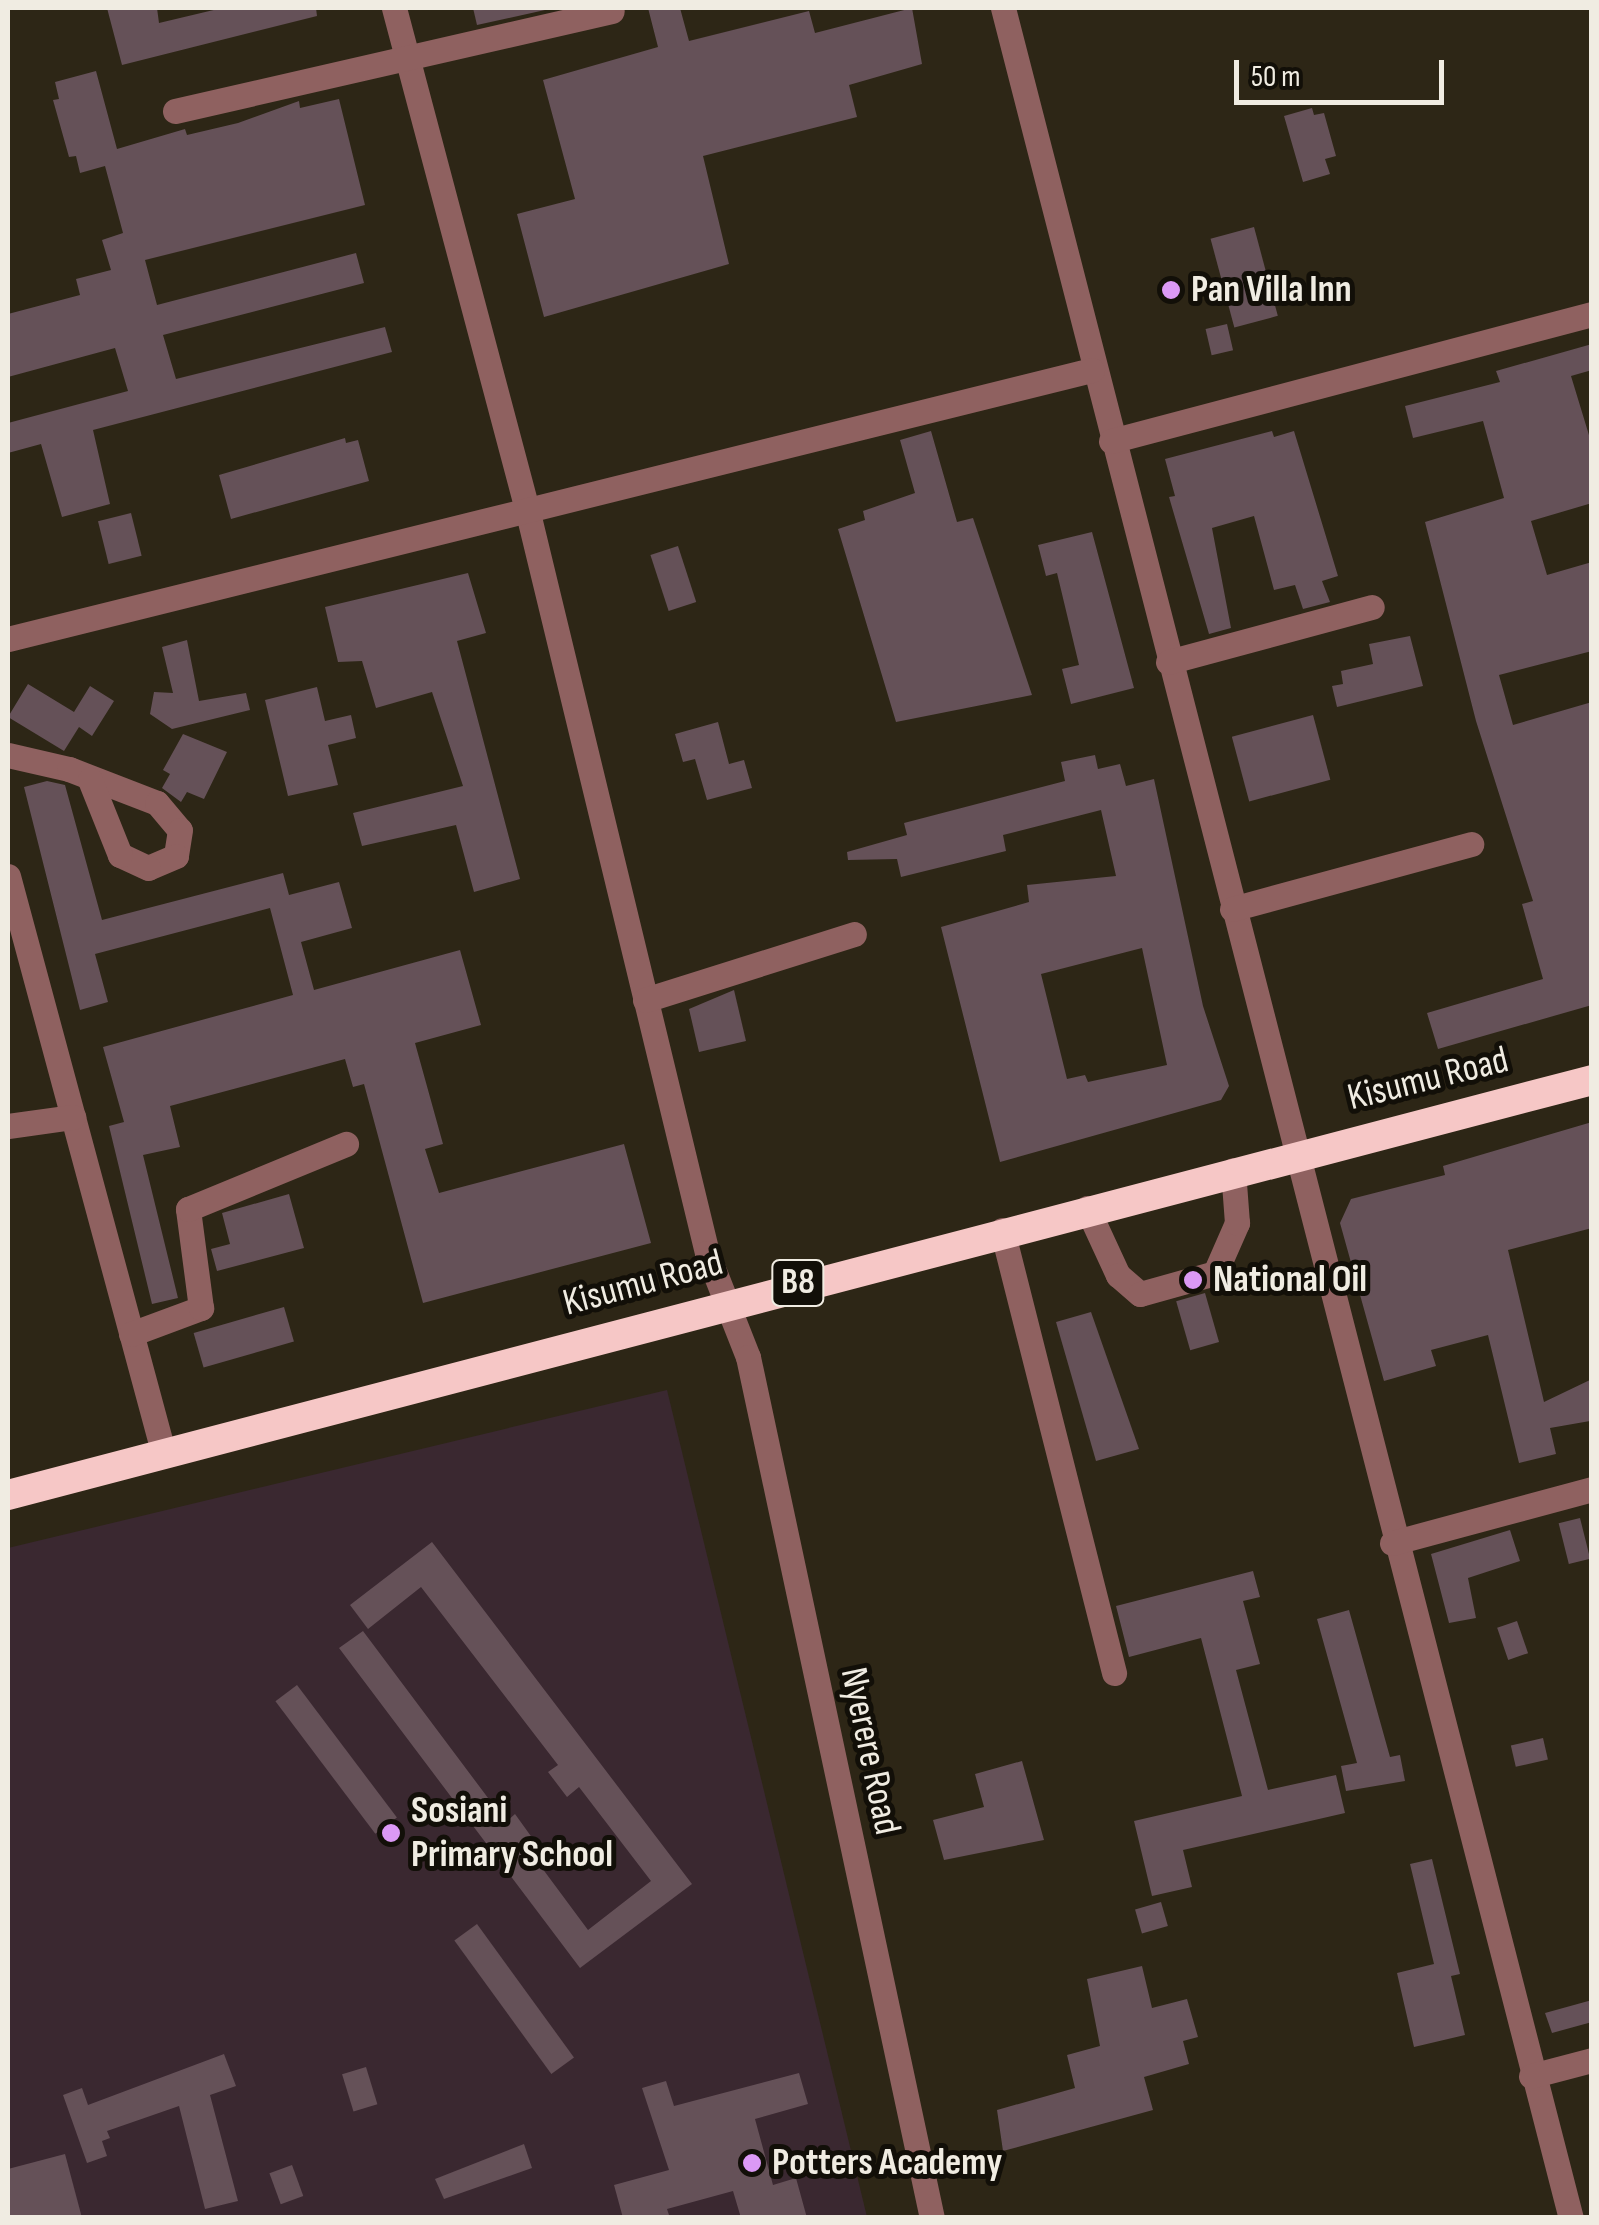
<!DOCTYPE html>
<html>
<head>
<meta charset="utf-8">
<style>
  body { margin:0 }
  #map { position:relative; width:1599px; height:2225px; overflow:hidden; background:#2d2616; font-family:"Sofia Sans Condensed",sans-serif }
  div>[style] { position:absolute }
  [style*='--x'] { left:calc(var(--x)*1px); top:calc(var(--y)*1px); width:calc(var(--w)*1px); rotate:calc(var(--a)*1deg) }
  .education>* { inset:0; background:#3a2830 }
  .building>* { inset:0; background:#655158; transform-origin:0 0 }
  .minor>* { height:25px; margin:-12.5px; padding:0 12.5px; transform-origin:12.5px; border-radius:12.5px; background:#8f6160 }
  .highway>* { height:30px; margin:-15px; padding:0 15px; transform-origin:15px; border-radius:15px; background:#f6c7c6 }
  .dots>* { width:28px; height:28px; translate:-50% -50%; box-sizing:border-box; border:5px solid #120f08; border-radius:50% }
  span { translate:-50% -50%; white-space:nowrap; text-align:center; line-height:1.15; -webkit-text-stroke:10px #120f08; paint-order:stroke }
  .shield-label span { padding:2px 8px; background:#120f08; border:2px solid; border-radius:8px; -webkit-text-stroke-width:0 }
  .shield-label { font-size:35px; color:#f0ece2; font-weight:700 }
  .poi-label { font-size:38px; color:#f0ece2; font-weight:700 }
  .left { translate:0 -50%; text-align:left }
  .street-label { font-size:38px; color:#f0ece2 }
  .frame { position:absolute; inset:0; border:10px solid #f0ece2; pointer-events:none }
  .scale { position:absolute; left:1234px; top:60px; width:210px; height:45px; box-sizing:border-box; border:5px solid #f0ece2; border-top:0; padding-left:12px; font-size:30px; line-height:35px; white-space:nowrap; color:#f0ece2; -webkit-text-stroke:8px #120f08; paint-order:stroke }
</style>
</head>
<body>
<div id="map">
  <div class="education">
    <div style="clip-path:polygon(667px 1390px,867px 2217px,8px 2217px,8px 1548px)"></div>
  </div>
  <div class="building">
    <div style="clip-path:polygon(107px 8px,157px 8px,159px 23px,222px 8px,316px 8px,317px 16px,122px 65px)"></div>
    <div style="clip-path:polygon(473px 8px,544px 8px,545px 10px,477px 25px)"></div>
    <div style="clip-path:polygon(648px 8px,680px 8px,689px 41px,809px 11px,815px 33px,912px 8px,922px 64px,849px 85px,857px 117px,703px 156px,729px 264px,544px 317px,517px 214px,575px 199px,543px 80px,658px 47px)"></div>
    <div style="clip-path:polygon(96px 71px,117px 149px,185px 129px,187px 135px,238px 123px,299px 101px,300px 108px,339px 99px,365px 205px,145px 260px,157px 305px,356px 253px,364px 283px,163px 335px,176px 379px,385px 327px,392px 352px,93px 430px,110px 504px,62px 517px,41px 444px,8px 453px,8px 423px,128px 391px,115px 348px,8px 377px,8px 314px,80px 295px,76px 279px,111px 270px,102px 240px,123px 233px,105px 166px,80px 173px,76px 156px,69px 157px,53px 100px,59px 99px,55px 82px)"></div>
    <div style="clip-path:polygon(1312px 108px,1314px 115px,1324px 113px,1336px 156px,1325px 159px,1330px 174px,1303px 182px,1284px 116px)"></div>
    <div style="left:1254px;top:227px;width:92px;height:45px;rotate:75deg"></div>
    <div style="left:1227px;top:324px;width:27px;height:22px;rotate:77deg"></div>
    <div style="clip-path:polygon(1592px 344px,1592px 370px,1571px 376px,1592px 445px,1592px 503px,1531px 521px,1547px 575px,1592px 562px,1592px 651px,1499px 675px,1513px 725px,1592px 702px,1592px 1005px,1438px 1049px,1427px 1013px,1543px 979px,1522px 904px,1533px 901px,1476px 721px,1425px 522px,1504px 498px,1483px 421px,1413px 438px,1405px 406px,1500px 382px,1496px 371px)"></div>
    <div style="clip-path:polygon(931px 431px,957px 522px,973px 518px,1032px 695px,896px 722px,838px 529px,865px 520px,863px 511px,915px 493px,900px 440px)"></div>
    <div style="clip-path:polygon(1272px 431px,1274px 437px,1294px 431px,1338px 576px,1322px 581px,1330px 602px,1303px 609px,1295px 585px,1274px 590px,1254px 516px,1212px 528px,1231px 628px,1209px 634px,1169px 497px,1175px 496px,1165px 459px)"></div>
    <div style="clip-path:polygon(345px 438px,346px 443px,358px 440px,369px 481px,231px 519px,219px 475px)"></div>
    <div style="left:131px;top:513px;width:44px;height:34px;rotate:76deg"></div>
    <div style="clip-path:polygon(1092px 532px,1134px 688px,1071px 704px,1062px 669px,1079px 665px,1057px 573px,1046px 576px,1038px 545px)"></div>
    <div style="left:678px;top:546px;width:59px;height:29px;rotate:72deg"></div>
    <div style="clip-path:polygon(468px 573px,486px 633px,457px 641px,520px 879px,474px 892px,456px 825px,362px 846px,353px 813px,463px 786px,432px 692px,376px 708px,362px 661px,338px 662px,325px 607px)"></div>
    <div style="clip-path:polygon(1410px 636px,1423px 686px,1337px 707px,1332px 686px,1343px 684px,1341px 671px,1373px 664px,1369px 644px)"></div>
    <div style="clip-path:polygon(187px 640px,199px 701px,246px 693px,250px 710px,172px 729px,150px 714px,154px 692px,173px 693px,162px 647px)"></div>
    <div style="clip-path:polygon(28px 684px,74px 712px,90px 686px,114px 701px,92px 736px,79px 727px,64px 751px,8px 717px)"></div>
    <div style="clip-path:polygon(317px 687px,325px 721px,351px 715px,356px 738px,328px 745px,338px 785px,288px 796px,265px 700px)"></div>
    <div style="left:1313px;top:715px;width:67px;height:84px;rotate:75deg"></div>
    <div style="clip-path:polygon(718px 722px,729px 764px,744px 760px,752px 788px,707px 800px,695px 759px,683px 762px,675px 734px)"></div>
    <div style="clip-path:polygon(183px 734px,227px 752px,204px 799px,187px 792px,181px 802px,162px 788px,170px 774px,163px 770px)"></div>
    <div style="clip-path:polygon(evenodd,1095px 755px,1098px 769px,1120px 764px,1126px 786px,1154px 779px,1203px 1006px,1229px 1086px,1221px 1100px,1000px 1162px,941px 927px,1029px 902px,1027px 885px,1116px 876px,1101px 810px,1003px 835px,1006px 851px,901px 877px,897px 859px,848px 860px,847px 852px,907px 835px,904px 823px,1065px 781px,1061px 762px,1095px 755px,1142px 948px,1167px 1065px,1088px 1082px,1085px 1075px,1067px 1079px,1041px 974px,1142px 948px)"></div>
    <div style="clip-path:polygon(47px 781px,65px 785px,102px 920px,283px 873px,289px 895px,339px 882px,352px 928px,301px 942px,314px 990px,460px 950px,481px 1025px,415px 1043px,443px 1144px,425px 1149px,439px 1193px,624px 1144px,651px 1243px,423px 1303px,364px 1084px,353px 1087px,345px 1059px,170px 1106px,180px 1147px,143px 1155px,178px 1298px,152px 1304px,109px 1126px,124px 1122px,103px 1047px,293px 995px,270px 908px,95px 954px,108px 1002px,80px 1010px,24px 787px)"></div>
    <div style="clip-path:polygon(734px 990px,746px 1041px,699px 1052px,689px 1009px)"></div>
    <div style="clip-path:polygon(1592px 1122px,1592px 1228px,1508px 1250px,1544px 1402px,1592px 1379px,1590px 1421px,1550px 1428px,1556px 1454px,1519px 1463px,1488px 1335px,1431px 1350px,1436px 1366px,1384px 1381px,1340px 1223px,1351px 1199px,1445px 1175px,1443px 1166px)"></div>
    <div style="clip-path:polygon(289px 1194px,304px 1248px,217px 1271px,211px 1249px,230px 1244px,222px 1213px)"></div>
    <div style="left:1205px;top:1293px;width:51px;height:30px;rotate:74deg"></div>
    <div style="left:284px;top:1307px;width:36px;height:94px;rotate:74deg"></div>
    <div style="clip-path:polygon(1091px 1312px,1139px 1449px,1096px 1461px,1056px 1322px)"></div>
    <div style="left:1580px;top:1518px;width:42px;height:22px;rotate:76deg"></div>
    <div style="clip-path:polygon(1510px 1530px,1520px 1561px,1468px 1578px,1476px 1618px,1449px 1623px,1431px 1554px)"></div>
    <div style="clip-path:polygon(432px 1542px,692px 1884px,580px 1968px,339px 1648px,363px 1631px,506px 1822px,515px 1814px,533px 1839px,525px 1845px,588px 1930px,651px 1881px,579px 1787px,567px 1797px,548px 1772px,558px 1765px,421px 1587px,368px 1629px,350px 1605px)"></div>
    <div style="clip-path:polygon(1253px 1571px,1260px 1597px,1243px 1601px,1260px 1664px,1236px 1670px,1268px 1790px,1336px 1775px,1345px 1813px,1183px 1850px,1192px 1887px,1152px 1896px,1134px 1821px,1242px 1796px,1201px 1638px,1129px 1657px,1116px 1606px)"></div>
    <div style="clip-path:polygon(1349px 1610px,1390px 1757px,1400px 1755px,1405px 1781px,1346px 1791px,1341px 1766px,1357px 1763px,1317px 1619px)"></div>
    <div style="left:1517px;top:1621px;width:34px;height:21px;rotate:71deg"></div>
    <div style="left:297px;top:1685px;width:166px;height:27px;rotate:53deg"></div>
    <div style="left:1543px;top:1738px;width:22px;height:33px;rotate:77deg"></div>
    <div style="clip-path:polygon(1022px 1761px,1044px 1840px,944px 1860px,933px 1820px,984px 1807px,975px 1774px)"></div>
    <div style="clip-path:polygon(1432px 1859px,1460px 1974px,1451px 1976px,1465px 2035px,1414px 2047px,1397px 1973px,1434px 1964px,1410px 1864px)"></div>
    <div style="left:1161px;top:1902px;width:25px;height:27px;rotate:74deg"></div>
    <div style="left:477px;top:1924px;width:165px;height:28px;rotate:54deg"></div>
    <div style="clip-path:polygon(1142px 1966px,1152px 2008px,1187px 1999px,1198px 2037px,1183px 2041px,1189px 2064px,1144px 2077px,1153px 2110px,1003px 2151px,997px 2110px,1075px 2088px,1067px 2055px,1100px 2046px,1087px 1979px)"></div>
    <div style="clip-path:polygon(1592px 2000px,1592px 2022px,1552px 2033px,1545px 2013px)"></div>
    <div style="clip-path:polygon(224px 2054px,236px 2086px,210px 2095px,238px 2201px,205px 2209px,179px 2106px,107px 2131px,110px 2138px,102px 2141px,107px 2156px,87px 2163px,63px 2095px,82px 2088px,88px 2105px)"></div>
    <div style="left:366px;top:2067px;width:39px;height:25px;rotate:73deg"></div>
    <div style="clip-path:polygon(799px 2073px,808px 2104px,755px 2119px,773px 2185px,796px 2178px,807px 2218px,741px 2218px,733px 2191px,667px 2209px,670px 2218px,623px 2218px,614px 2185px,669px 2170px,642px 2088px,666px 2081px,674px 2106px)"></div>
    <div style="clip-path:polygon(524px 2144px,532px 2168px,444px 2199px,435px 2179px)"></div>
    <div style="clip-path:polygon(65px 2154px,82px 2218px,8px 2218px,8px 2169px)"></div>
    <div style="left:292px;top:2165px;width:33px;height:24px;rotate:70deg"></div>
  </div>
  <div class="minor">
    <div style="--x:394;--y:8;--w:522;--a:75.14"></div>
    <div style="--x:528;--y:513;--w:761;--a:76.4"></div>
    <div style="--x:707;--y:1253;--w:112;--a:68.5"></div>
    <div style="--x:748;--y:1357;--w:880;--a:77.94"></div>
    <div style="--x:1003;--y:8;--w:2282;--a:75.59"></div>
    <div style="--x:175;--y:111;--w:448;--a:-12.9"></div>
    <div style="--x:1111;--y:441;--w:497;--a:-14.8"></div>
    <div style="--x:8;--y:639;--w:1117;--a:-13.94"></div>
    <div style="--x:1168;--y:662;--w:211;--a:-15.1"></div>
    <div style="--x:8;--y:755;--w:63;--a:12.9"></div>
    <div style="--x:69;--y:769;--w:94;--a:21.1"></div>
    <div style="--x:157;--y:803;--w:35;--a:50"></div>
    <div style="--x:180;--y:830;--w:26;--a:99"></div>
    <div style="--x:176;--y:856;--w:30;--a:157"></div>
    <div style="--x:148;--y:868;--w:31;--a:-155"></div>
    <div style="--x:120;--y:855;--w:81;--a:-111.8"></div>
    <div style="--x:8;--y:876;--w:600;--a:74.92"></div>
    <div style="--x:1232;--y:909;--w:248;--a:-15.2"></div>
    <div style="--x:645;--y:1000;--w:219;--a:-17.5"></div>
    <div style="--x:8;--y:1126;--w:66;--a:-7.9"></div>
    <div style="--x:1087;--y:1208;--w:74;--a:65.2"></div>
    <div style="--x:1118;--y:1275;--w:29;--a:41"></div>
    <div style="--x:1140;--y:1294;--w:78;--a:-15.6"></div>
    <div style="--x:1215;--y:1273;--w:55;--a:-66.3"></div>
    <div style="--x:1237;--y:1223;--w:53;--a:-94.3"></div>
    <div style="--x:1002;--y:1230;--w:457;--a:75.8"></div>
    <div style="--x:131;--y:1334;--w:75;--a:-20.4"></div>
    <div style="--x:201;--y:1308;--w:100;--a:-97.5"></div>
    <div style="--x:188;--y:1209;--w:171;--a:-22.4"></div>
    <div style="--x:1392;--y:1543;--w:207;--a:-15.1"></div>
    <div style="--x:1531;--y:2076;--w:63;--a:-14.7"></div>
  </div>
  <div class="highway">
    <div style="--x:8;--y:1495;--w:1637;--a:-14.68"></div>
  </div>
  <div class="dots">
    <div style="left:1171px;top:290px;background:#db99f5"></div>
    <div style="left:1193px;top:1280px;background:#db99f5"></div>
    <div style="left:391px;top:1833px;background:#db99f5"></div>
    <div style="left:752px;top:2163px;background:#db99f5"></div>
  </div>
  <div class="shield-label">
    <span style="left:798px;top:1283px">B8</span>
  </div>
  <div class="poi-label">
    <span class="left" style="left:1191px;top:290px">Pan Villa Inn</span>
    <span class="left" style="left:1213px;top:1280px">National Oil</span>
    <span class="left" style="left:411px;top:1833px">Sosiani<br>Primary School</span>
    <span class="left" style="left:772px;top:2163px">Potters Academy</span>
  </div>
  <div class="street-label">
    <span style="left:1428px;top:1079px;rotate:-14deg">Kisumu Road</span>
    <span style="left:643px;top:1283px;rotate:-15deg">Kisumu Road</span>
    <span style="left:870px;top:1751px;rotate:78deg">Nyerere Road</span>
  </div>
  <div class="frame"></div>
  <div class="scale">50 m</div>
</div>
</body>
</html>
